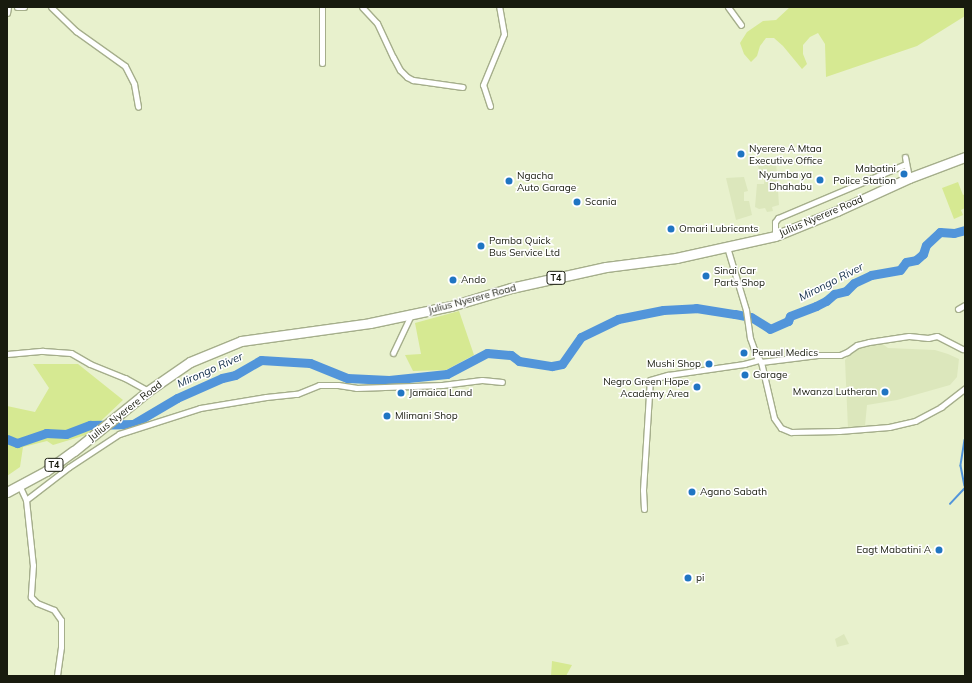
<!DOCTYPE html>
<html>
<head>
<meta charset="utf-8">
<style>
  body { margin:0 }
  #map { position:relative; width:972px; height:683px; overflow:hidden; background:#e8f1cd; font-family:Mulish,sans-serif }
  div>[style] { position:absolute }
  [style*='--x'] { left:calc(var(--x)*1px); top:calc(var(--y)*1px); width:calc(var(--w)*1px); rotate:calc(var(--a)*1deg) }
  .built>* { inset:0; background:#dce7bc }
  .green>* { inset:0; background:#d6e992 }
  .stream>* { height:1.5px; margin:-0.75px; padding:0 0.75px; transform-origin:0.75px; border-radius:0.75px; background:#5295da }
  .river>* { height:9px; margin:-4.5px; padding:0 4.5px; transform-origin:4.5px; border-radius:4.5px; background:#5295da }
  .roads { filter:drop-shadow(1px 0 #a5ae8b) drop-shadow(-1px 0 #a5ae8b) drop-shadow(0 1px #a5ae8b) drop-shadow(0 -1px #a5ae8b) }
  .street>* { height:5px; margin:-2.5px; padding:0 2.5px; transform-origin:2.5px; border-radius:2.5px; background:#fff }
  .highway>* { height:9px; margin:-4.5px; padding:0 4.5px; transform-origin:4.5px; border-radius:4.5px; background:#fff }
  .dots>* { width:11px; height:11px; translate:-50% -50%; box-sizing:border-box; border:2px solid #fff; border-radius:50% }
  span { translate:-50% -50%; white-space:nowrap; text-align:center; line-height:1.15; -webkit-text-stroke:3px #fff; paint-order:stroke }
  .shield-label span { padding:1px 3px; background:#fff; border:1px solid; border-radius:3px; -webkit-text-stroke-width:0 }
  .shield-label { font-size:9px; color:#181b0e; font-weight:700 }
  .poi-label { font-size:10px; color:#181b0e }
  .left { translate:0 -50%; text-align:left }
  .right { translate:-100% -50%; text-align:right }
  .street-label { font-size:10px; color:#181b0e }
  .water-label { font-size:11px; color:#112d49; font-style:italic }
  .frame { position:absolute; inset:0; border:8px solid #181b0e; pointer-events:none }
</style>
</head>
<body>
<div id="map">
  <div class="built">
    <div style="clip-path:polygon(776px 161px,779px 205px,772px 207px,773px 211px,767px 212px,765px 208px,759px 209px,755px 207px,757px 184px,764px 184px,765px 174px,759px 173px,758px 164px)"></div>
    <div style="clip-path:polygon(744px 177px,748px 191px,744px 192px,744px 201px,749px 201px,752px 215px,736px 220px,726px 178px)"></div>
    <div style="clip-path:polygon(880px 342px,888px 348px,935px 350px,948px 354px,959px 359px,957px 377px,950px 385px,897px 400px,867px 405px,865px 426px,848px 429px,845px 360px,855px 347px)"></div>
    <div style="clip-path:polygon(844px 634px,849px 644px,837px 647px,835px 639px)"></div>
  </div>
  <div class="green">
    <div style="clip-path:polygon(790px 7px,965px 7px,965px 16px,917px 46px,826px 77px,825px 44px,818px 33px,810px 37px,803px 45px,803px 54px,807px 64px,802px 69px,783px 46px,774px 38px,766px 38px,760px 46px,757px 56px,751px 62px,744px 54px,740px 43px,747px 32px,763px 21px,776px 20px)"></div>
    <div style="clip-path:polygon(958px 182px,963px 195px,965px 194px,965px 208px,961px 210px,963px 215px,954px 219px,942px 188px)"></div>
    <div style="clip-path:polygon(459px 311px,474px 355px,446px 370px,413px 371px,405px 355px,421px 354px,415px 323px)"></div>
    <div style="clip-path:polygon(33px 364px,78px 364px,123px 400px,86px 435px,53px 445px,47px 441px,23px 447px,20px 467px,7px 476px,7px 406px,35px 412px,49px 388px)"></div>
    <div style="clip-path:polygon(552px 661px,572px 665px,566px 676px,551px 676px)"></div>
  </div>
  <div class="stream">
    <div style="--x:965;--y:440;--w:26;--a:99"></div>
    <div style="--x:961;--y:466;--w:20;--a:79"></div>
    <div style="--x:950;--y:504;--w:22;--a:-47"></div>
  </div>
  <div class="river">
    <div style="--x:7;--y:439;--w:11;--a:22"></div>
    <div style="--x:17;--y:443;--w:31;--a:-19"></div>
    <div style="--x:46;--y:433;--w:20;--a:3"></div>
    <div style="--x:66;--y:434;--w:26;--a:-21"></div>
    <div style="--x:90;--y:425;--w:43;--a:-1.3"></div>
    <div style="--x:133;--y:424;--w:51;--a:-30.6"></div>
    <div style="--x:177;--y:398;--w:49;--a:-24"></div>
    <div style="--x:222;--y:378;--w:13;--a:-13"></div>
    <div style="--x:235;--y:375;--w:30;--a:-30"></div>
    <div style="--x:261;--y:360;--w:49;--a:3.5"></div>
    <div style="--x:310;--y:363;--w:40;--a:22"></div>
    <div style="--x:347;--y:378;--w:42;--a:2.7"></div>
    <div style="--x:389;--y:380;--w:58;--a:-5.9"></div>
    <div style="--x:447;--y:374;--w:45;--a:-27.7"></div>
    <div style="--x:487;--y:353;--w:24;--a:5"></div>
    <div style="--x:511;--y:355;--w:10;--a:37"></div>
    <div style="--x:519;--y:361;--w:33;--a:9"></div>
    <div style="--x:552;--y:366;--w:10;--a:-11"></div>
    <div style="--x:562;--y:364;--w:33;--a:-55"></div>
    <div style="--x:581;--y:337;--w:41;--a:-25.9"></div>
    <div style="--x:618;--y:319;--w:46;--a:-11.3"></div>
    <div style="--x:663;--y:310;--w:33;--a:-3"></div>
    <div style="--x:696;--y:308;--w:39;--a:9"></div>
    <div style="--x:735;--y:314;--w:16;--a:11"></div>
    <div style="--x:751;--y:317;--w:22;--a:32"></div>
    <div style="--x:770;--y:329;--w:20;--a:-24"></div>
    <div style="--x:788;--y:321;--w:5;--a:-68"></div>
    <div style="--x:790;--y:316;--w:28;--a:-21"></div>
    <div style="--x:816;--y:306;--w:11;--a:-27"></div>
    <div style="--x:826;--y:301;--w:11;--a:-41"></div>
    <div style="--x:834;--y:294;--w:12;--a:-14"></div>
    <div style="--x:846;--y:291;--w:11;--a:-45"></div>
    <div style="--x:854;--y:283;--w:19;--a:-25"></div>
    <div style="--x:871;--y:275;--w:29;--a:-10"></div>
    <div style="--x:900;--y:270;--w:10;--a:-53"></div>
    <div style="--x:906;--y:262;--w:10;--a:-11"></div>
    <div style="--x:916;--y:260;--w:9;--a:-41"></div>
    <div style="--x:923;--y:254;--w:9;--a:-72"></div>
    <div style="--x:926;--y:245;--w:19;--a:-43"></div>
    <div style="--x:940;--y:232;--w:14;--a:4"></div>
    <div style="--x:954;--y:233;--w:11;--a:-15"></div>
  </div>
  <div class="roads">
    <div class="street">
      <div style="--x:17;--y:7;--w:7;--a:0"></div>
      <div style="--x:51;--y:7;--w:35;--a:44"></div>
      <div style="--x:76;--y:31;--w:60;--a:35.5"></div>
      <div style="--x:125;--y:66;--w:20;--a:63"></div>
      <div style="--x:134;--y:84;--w:23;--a:80"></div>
      <div style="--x:322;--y:7;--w:56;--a:90"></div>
      <div style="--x:362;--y:7;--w:22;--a:47"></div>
      <div style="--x:377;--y:23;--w:38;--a:65"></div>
      <div style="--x:393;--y:57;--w:15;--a:62"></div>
      <div style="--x:400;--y:70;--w:10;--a:45"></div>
      <div style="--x:407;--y:77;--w:7;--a:27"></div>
      <div style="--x:413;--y:80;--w:50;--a:8"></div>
      <div style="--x:728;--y:7;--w:22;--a:54"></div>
      <div style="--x:7;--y:13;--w:6;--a:-81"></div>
      <div style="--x:490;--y:106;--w:22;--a:-108"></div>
      <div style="--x:483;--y:85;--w:55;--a:-67.6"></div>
      <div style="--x:504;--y:34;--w:27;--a:-100"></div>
      <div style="--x:905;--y:157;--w:21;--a:79"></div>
      <div style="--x:775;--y:236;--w:14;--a:-90"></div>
      <div style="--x:775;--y:222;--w:5;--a:-53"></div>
      <div style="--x:778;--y:218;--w:139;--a:-22.9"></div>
      <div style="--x:727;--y:247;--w:66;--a:73.2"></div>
      <div style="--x:746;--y:310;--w:28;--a:82"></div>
      <div style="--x:750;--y:338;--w:20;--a:70"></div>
      <div style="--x:757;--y:357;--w:6;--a:51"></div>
      <div style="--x:761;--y:362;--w:57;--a:-7"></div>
      <div style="--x:818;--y:355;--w:22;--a:0"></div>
      <div style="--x:840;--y:355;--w:8;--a:-23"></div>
      <div style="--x:847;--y:352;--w:12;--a:-35"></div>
      <div style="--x:857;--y:345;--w:12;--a:-14"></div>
      <div style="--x:869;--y:342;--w:40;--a:-8.5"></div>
      <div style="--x:909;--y:336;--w:19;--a:6"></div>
      <div style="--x:928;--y:338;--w:9;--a:-13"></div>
      <div style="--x:937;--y:336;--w:29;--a:27"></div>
      <div style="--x:958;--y:309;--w:8;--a:-30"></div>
      <div style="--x:393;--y:353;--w:42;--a:-64.7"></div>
      <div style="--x:7;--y:354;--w:36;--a:-5"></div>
      <div style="--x:43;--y:351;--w:28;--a:4"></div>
      <div style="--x:71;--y:353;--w:22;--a:30"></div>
      <div style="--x:90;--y:364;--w:38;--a:22"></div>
      <div style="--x:125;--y:378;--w:26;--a:29"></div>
      <div style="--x:761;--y:362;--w:57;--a:76.9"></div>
      <div style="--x:774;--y:418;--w:12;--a:55"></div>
      <div style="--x:781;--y:428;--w:11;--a:22"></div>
      <div style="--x:791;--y:432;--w:48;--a:-1.2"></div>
      <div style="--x:839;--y:431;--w:50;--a:-4.6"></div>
      <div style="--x:889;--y:427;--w:27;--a:-13"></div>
      <div style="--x:915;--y:421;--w:30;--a:-28"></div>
      <div style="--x:941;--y:407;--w:31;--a:-38"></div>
      <div style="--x:20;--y:487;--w:14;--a:65"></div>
      <div style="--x:26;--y:500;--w:47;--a:83.9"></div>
      <div style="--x:31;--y:547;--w:18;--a:84"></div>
      <div style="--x:33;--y:565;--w:32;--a:94"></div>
      <div style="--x:31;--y:597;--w:8;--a:45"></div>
      <div style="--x:37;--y:603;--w:18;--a:22"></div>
      <div style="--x:54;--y:610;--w:12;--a:55"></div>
      <div style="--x:61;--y:620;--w:27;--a:90"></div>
      <div style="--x:61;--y:647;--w:29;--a:98"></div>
      <div style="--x:26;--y:500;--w:54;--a:-37.5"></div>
      <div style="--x:69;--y:467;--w:60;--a:-33.4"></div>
      <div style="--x:119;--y:434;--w:85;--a:-17.8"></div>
      <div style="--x:200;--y:408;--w:67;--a:-9.5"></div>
      <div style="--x:266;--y:397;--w:31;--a:-6"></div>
      <div style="--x:297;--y:394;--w:24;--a:-22"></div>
      <div style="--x:319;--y:385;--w:19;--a:0"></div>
      <div style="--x:338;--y:385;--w:18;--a:9"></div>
      <div style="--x:356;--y:388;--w:86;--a:-2"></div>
      <div style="--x:442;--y:385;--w:40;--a:-7.1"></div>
      <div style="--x:482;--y:380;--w:20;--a:6"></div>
      <div style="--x:644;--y:509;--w:19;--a:-93"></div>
      <div style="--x:643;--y:490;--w:110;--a:-86.4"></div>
      <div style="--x:650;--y:380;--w:19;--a:-16"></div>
      <div style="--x:668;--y:375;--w:77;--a:-8.2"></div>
      <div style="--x:744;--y:364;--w:16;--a:-15"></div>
    </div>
    <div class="highway">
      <div style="--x:7;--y:492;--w:44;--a:-28.3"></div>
      <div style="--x:46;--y:471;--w:34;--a:-36"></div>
      <div style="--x:74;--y:451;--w:95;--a:-39"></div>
      <div style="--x:148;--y:391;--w:51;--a:-34.6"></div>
      <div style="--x:190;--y:362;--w:55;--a:-22.4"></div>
      <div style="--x:241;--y:341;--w:130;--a:-7.9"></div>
      <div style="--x:370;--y:323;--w:83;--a:-11.9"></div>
      <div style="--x:451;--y:306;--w:63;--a:-16.7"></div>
      <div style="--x:511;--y:288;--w:97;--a:-12.5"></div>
      <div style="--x:606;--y:267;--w:71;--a:-7.3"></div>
      <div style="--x:676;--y:258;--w:101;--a:-12.5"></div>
      <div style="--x:775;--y:236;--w:67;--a:-22"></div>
      <div style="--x:837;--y:211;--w:79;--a:-24.6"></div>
      <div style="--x:909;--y:178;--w:60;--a:-20.6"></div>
    </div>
  </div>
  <div class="dots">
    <div style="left:741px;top:154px;background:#2075c3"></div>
    <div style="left:904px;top:174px;background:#2075c3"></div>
    <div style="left:820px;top:180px;background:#2075c3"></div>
    <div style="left:509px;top:181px;background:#2075c3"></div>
    <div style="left:577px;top:202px;background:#2075c3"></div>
    <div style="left:671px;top:229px;background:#2075c3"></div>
    <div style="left:481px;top:246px;background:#2075c3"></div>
    <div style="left:706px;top:276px;background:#2075c3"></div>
    <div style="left:453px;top:280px;background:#2075c3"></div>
    <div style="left:744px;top:353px;background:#2075c3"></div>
    <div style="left:709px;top:364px;background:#2075c3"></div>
    <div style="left:745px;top:375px;background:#2075c3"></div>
    <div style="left:697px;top:387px;background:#2075c3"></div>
    <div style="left:885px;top:392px;background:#2075c3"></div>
    <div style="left:401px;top:393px;background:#2075c3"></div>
    <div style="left:387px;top:416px;background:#2075c3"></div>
    <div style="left:692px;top:492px;background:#2075c3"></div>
    <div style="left:939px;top:550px;background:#2075c3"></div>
    <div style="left:688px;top:578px;background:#2075c3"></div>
  </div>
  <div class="shield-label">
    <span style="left:556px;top:278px">T4</span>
    <span style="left:54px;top:465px">T4</span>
  </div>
  <div class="poi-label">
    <span class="left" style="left:749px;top:154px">Nyerere A Mtaa<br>Executive Office</span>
    <span class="right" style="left:896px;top:174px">Mabatini<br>Police Station</span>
    <span class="right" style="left:812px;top:180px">Nyumba ya<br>Dhahabu</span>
    <span class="left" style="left:517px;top:181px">Ngacha<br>Auto Garage</span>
    <span class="left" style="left:585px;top:202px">Scania</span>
    <span class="left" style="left:679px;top:229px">Omari Lubricants</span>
    <span class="left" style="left:489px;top:246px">Pamba Quick<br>Bus Service Ltd</span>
    <span class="left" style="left:714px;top:276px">Sinai Car<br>Parts Shop</span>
    <span class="left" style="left:461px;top:280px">Ando</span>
    <span class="left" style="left:752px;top:353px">Penuel Medics</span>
    <span class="right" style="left:701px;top:364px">Mushi Shop</span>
    <span class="left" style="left:753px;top:375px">Garage</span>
    <span class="right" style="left:689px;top:387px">Negro Green Hope<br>Academy Area</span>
    <span class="right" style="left:877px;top:392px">Mwanza Lutheran</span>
    <span class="left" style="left:409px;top:393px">Jamaica Land</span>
    <span class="left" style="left:395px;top:416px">Mlimani Shop</span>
    <span class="left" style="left:700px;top:492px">Agano Sabath</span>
    <span class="right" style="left:931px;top:550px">Eagt Mabatini A</span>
    <span class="left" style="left:696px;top:578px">pi</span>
  </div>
  <div class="street-label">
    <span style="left:821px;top:216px;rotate:-23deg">Julius Nyerere Road</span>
    <span style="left:472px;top:299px;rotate:-15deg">Julius Nyerere Road</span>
    <span style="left:125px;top:411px;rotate:-38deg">Julius Nyerere Road</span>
  </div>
  <div class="water-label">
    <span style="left:831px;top:282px;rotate:-27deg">Mirongo River</span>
    <span style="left:210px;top:370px;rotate:-24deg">Mirongo River</span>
  </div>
  <div class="frame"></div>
</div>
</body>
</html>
